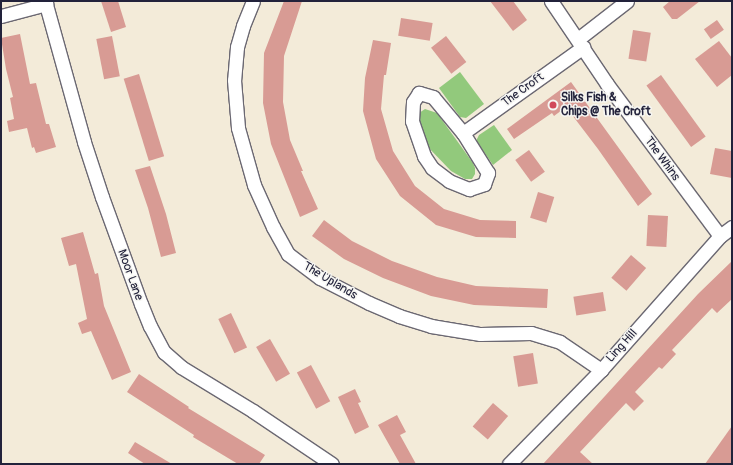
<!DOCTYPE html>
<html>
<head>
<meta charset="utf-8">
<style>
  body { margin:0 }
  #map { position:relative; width:733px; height:465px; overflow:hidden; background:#f3ebd9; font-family:Pangolin,sans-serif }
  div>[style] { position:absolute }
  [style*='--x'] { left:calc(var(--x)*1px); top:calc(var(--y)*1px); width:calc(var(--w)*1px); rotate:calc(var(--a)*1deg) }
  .green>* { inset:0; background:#92c97c }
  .building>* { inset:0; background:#d89b94; transform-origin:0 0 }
  .roads { filter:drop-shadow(1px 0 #6b6872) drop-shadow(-1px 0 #6b6872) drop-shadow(0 1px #6b6872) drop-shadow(0 -1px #6b6872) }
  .minor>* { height:13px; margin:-6.5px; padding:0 6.5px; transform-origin:6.5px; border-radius:6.5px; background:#fff }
  .dots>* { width:11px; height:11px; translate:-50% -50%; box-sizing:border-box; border:2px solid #f6f6f2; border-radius:50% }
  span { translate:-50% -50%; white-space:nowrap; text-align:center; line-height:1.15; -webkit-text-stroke:3px #f6f6f2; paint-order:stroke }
  .street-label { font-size:12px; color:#22223b }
  .poi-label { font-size:12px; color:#22223b; font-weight:700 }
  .left { translate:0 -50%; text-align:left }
  .frame { position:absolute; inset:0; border:2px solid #22223b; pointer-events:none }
</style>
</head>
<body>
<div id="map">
  <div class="green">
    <div style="clip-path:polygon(460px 72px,484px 104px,466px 118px,460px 117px,439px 88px)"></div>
    <div style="clip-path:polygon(425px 109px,437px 113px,473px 163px,475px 168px,475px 174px,472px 179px,465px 179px,451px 171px,426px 145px,420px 133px,419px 120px,419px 113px)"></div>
    <div style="clip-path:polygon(494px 125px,512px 150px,493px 165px,477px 142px,477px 139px,479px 135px)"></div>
  </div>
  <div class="building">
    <div style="clip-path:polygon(101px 1px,118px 1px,126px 27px,111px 32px)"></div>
    <div style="clip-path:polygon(284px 1px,302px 1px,284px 56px,283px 102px,290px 140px,303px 171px,301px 171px,318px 209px,300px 217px,271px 144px,263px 103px,264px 53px)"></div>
    <div style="clip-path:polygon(490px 1px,513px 1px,527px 20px,513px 31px)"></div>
    <div style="clip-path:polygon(670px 1px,700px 1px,677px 19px,672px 19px,663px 7px)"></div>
    <div style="left:401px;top:18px;width:32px;height:18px;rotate:9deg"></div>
    <div style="left:717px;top:20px;width:12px;height:16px;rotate:55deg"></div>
    <div style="left:633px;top:30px;width:18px;height:29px;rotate:9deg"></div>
    <div style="clip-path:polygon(20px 34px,30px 84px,36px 83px,46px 124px,49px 124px,56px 147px,36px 153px,34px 147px,32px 148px,27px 128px,9px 132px,7px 121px,14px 119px,10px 98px,13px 97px,6px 69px,1px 38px)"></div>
    <div style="left:112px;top:36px;width:41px;height:16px;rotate:79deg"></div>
    <div style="left:446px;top:36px;width:33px;height:19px;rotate:52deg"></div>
    <div style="clip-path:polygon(373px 40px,391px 43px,386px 75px,384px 75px,381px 109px,393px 151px,415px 186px,444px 209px,480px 220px,516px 221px,516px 238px,476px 237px,436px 225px,400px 196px,376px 159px,363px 111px,365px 78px)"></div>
    <div style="clip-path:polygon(719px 41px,732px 58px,732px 75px,717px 87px,695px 59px)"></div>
    <div style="left:139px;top:74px;width:86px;height:16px;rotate:73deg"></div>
    <div style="left:661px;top:75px;width:76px;height:18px;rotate:54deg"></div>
    <div style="clip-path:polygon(571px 82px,652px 194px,638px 206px,598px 149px,566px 107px,554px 116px,552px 113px,514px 139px,507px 129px)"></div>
    <div style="clip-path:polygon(715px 148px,732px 151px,732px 178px,710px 174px)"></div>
    <div style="left:529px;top:150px;width:27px;height:17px;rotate:54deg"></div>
    <div style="clip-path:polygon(150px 166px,166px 214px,176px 253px,161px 257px,148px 208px,135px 170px)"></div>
    <div style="left:538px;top:192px;width:17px;height:27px;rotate:17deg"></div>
    <div style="left:648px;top:215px;width:20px;height:31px;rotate:3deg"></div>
    <div style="clip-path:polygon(324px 220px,352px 241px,392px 261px,437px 277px,476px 286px,548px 289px,547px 308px,474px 305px,431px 296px,383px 278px,344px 259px,312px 236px)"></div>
    <div style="clip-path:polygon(83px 232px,95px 274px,98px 273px,104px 306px,131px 372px,112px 380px,91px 331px,82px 334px,78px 323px,87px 319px,76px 264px,69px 266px,61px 238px)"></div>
    <div style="left:631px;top:255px;width:20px;height:30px;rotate:41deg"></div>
    <div style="clip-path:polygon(732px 261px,732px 299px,717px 313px,712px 308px,672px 350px,676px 354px,662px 369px,659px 367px,635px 392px,644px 401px,634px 411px,626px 403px,580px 452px,593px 464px,543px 464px,698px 294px)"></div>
    <div style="left:603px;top:292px;width:19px;height:30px;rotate:81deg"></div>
    <div style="left:231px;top:313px;width:38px;height:14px;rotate:65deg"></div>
    <div style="left:270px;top:339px;width:40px;height:16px;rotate:60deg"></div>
    <div style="left:533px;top:353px;width:31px;height:20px;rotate:81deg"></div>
    <div style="left:311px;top:365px;width:41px;height:16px;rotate:62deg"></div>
    <div style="clip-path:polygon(139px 374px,189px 407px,188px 408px,265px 455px,259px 464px,238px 464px,193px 437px,194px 435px,127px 392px)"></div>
    <div style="clip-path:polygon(355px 389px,361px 402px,358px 403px,369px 427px,355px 434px,338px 397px)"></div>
    <div style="left:493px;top:403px;width:20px;height:31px;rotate:41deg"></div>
    <div style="clip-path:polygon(397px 415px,406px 432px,400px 435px,416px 464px,400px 464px,378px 425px)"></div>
    <div style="clip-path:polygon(732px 426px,732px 464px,705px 464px)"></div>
    <div style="clip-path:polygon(135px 442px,172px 464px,145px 464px,128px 453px)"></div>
  </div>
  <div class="roads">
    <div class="minor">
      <div style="--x:45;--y:1;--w:146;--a:74.5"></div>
      <div style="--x:84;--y:142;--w:58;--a:71.9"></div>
      <div style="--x:102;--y:197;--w:114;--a:70"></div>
      <div style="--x:141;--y:304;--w:24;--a:68"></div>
      <div style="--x:150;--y:326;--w:30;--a:62"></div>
      <div style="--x:164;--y:352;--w:23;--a:41"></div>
      <div style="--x:181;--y:367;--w:84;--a:31.4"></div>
      <div style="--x:253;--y:411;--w:95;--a:33.9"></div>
      <div style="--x:253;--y:1;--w:27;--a:112"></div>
      <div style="--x:243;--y:26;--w:22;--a:106"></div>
      <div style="--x:237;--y:47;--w:33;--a:95"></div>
      <div style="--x:234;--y:80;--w:48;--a:85.2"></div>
      <div style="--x:238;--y:128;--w:59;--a:74.3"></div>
      <div style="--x:254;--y:185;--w:46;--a:65.7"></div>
      <div style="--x:273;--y:227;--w:31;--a:61"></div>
      <div style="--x:288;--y:254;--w:40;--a:37"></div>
      <div style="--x:320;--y:278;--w:55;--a:27"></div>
      <div style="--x:369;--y:303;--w:33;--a:23"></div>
      <div style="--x:399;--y:316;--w:34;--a:17"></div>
      <div style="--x:431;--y:326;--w:50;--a:9.3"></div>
      <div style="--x:480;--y:334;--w:51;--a:-1.1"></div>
      <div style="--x:531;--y:333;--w:30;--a:17"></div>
      <div style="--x:560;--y:342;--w:50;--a:34.3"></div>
      <div style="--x:551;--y:1;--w:100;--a:56"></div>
      <div style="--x:607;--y:84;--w:189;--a:53.4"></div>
      <div style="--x:1;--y:16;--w:47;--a:-14.9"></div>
      <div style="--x:578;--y:39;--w:62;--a:-37.8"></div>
      <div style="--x:463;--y:133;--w:47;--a:-129.8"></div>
      <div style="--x:433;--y:97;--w:15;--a:-164"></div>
      <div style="--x:419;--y:93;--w:11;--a:124"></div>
      <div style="--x:413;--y:102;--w:19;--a:93"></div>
      <div style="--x:412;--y:121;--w:37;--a:71"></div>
      <div style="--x:424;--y:156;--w:14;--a:56"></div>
      <div style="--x:432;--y:168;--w:21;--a:37"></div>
      <div style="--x:449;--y:181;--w:22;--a:22"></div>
      <div style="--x:469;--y:189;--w:16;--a:-18"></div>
      <div style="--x:484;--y:184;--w:12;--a:-70"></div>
      <div style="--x:488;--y:173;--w:47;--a:-122"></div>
      <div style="--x:463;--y:133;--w:148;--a:-35.6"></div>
      <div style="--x:509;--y:464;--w:132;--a:-45.6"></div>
      <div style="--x:601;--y:370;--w:179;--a:-48.4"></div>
      <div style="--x:720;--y:236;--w:15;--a:-37"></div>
    </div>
  </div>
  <div class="dots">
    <div style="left:553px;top:105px;background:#d1495b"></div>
  </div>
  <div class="street-label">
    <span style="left:523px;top:90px;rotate:-36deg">The Croft</span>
    <span style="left:662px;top:159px;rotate:54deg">The Whins</span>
    <span style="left:130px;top:275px;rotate:70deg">Moor Lane</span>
    <span style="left:330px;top:281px;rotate:31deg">The Uplands</span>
    <span style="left:622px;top:346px;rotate:-48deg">Ling Hill</span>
  </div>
  <div class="poi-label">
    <span class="left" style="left:561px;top:105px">Silks Fish &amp;<br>Chips @ The Croft</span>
  </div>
  <div class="frame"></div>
</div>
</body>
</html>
